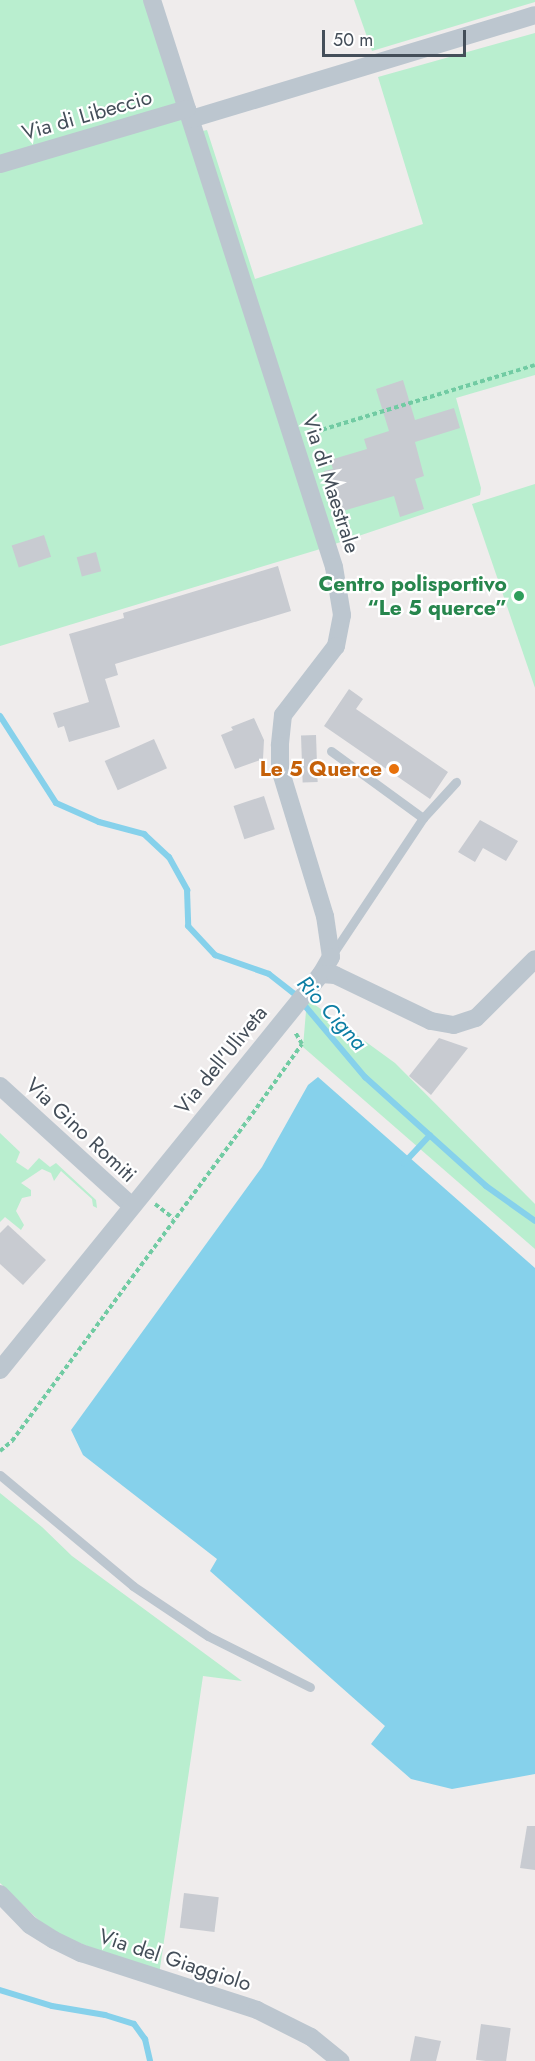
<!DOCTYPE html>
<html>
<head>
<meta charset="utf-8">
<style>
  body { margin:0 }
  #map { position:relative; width:535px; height:2061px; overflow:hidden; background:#efecec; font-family:Jost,sans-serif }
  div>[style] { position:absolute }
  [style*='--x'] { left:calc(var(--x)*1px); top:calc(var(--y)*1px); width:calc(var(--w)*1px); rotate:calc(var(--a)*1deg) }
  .green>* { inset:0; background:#b9eecf }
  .water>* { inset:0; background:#86d1eb }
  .stream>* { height:6px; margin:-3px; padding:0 3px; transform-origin:3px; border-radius:3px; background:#86d1eb }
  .building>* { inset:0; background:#c8cbd1; transform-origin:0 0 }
  .path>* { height:4px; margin-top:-2px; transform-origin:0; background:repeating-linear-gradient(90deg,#71cba3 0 4.5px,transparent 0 7.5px) }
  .lane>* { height:9px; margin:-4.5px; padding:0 4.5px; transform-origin:4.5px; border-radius:4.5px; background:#bcc6cf }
  .street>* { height:18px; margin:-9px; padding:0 9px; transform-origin:9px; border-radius:9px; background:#bcc6cf }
  .dots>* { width:16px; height:16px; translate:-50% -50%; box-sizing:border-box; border:3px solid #fff; border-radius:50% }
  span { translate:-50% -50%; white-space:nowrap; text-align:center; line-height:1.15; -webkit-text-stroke:4.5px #fff; paint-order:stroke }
  .street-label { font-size:21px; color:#444e59 }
  .leisure-label { font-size:21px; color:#27864d; font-weight:700 }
  .right { translate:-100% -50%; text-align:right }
  .food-label { font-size:21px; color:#c56008; font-weight:700 }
  .water-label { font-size:22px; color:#0d7ea4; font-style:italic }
  .scale { position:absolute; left:322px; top:30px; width:144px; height:27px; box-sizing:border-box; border:3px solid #444e59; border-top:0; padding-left:8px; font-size:18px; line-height:21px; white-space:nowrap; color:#444e59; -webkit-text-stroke:4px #fff; paint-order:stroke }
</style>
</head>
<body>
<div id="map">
  <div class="green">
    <div style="clip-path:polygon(0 0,146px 0,190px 134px,207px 130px,255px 279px,423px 224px,378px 77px,535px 33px,535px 375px,456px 398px,481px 488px,480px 495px,317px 550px,0 646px)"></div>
    <div style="clip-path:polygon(354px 0,535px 0,535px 2px,372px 51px)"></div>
    <div style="clip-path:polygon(535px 484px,535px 688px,472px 504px)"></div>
    <div style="clip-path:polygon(307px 999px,395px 1063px,535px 1204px,535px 1249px,303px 1047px)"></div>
    <div style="clip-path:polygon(0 1133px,20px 1152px,16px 1162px,28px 1170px,39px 1158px,50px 1167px,56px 1163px,96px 1200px,97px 1208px,93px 1206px,92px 1199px,61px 1171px,54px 1181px,51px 1173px,42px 1169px,21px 1183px,31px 1190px,31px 1196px,22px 1198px,16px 1211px,24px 1225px,21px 1230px,5px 1217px,0 1222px)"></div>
    <div style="clip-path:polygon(0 1493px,42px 1527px,72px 1556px,242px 1681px,203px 1676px,159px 1975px,50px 1931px,0 1883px)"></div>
  </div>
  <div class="water">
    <div style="clip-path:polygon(318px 1077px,535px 1268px,535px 1774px,452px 1789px,411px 1779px,371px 1744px,385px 1726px,210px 1571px,217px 1559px,83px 1455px,71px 1430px,262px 1167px,308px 1085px)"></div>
  </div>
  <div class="stream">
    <div style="--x:0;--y:716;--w:103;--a:57.2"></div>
    <div style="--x:56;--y:803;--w:47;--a:23.8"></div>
    <div style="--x:99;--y:822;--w:47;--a:14.9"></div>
    <div style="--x:144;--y:834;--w:34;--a:43"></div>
    <div style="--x:169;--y:857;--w:38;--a:61"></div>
    <div style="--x:187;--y:890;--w:36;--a:88"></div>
    <div style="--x:188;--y:926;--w:40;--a:47"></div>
    <div style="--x:215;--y:955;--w:57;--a:19.4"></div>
    <div style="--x:269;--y:974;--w:33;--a:38"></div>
    <div style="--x:295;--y:994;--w:109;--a:49.9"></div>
    <div style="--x:365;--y:1077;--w:163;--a:42"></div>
    <div style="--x:486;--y:1186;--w:60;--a:35.5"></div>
    <div style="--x:404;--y:1163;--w:38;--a:-47"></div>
    <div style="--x:0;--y:1990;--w:54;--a:17.1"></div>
    <div style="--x:52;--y:2006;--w:54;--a:9.6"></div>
    <div style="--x:105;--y:2015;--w:30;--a:17"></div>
    <div style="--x:134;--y:2024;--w:19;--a:54"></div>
    <div style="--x:145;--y:2039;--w:23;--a:77"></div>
  </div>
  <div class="building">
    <div style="clip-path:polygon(403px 380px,415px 420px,454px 408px,460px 428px,415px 442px,424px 476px,415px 479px,424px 509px,400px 517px,394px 496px,336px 513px,324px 471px,333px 469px,330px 460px,367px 449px,364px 439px,389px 431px,376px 389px)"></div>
    <div style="left:44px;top:535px;width:23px;height:34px;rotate:72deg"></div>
    <div style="left:96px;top:552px;width:20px;height:20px;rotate:75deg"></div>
    <div style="clip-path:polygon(278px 566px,291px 611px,115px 664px,118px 675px,105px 679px,120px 727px,69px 742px,64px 726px,58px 728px,53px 713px,89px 702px,69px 634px,124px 618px,123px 613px)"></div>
    <div style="clip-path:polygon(349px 689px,363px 699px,356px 709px,448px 772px,430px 799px,324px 726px)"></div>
    <div style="clip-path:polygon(254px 718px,264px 740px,263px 759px,235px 769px,221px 735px,233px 730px,231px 727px)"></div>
    <div style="left:316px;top:735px;width:47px;height:15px;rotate:88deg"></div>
    <div style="left:154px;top:739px;width:32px;height:54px;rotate:66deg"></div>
    <div style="left:264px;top:796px;width:35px;height:32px;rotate:72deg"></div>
    <div style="clip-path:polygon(480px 820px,518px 841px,506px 861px,483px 848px,475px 862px,458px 852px)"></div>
    <div style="clip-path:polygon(439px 1038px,468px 1048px,431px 1095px,409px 1076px)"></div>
    <div style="clip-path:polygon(8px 1225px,46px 1260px,23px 1285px,0 1264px,0 1233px)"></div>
    <div style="clip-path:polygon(527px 1826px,535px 1826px,535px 1870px,520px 1868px)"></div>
    <div style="left:184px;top:1893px;width:35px;height:35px;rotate:7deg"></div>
    <div style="left:481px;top:2024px;width:30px;height:36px;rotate:8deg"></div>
    <div style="clip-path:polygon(415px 2036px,441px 2041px,436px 2061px,410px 2061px)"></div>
  </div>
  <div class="path">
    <div style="--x:308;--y:434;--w:237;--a:-16.9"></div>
    <div style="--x:155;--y:1204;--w:23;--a:38"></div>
    <div style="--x:0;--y:1451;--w:16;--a:-40"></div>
    <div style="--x:12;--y:1441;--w:398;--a:-53.7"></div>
    <div style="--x:248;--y:1120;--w:93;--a:-54.6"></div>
    <div style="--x:302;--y:1044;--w:14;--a:-120"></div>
  </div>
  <div class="lane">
    <div style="--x:331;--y:751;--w:114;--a:36.1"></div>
    <div style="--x:423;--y:818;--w:164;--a:123.6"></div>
    <div style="--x:423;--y:818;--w:49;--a:-47.5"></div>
    <div style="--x:0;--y:1475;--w:173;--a:39.8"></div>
    <div style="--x:133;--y:1586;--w:90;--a:33.7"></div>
    <div style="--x:208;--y:1636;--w:114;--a:26.6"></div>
  </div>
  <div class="street">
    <div style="--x:152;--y:0;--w:595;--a:72.2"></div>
    <div style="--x:334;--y:567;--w:49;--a:80.5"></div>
    <div style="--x:342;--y:615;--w:32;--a:101"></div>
    <div style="--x:336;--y:646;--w:87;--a:127.5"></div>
    <div style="--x:283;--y:715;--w:31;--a:96"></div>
    <div style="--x:280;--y:746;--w:23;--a:90"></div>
    <div style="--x:280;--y:769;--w:154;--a:73"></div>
    <div style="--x:325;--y:916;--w:41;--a:81.7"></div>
    <div style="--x:331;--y:957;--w:20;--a:120"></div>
    <div style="--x:191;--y:119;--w:359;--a:-16.8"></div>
    <div style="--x:0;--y:164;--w:195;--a:-16.4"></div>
    <div style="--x:0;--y:1086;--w:178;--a:42.3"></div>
    <div style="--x:0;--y:1370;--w:510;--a:-50.97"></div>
    <div style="--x:321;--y:974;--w:14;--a:4"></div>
    <div style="--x:335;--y:975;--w:106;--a:25.6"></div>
    <div style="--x:431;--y:1021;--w:23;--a:10"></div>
    <div style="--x:454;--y:1025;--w:23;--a:-18"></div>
    <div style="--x:476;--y:1018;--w:83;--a:-45"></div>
    <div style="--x:0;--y:1894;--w:43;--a:45.9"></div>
    <div style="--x:30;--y:1925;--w:28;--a:32"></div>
    <div style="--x:54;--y:1940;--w:30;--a:26"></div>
    <div style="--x:81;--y:1953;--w:185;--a:17.9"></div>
    <div style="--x:257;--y:2010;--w:60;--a:26.6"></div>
    <div style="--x:311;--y:2037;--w:38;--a:39"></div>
  </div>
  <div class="dots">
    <div style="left:519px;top:596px;background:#2e9e5b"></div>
    <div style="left:394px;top:769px;background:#e8710a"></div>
  </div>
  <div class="street-label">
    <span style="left:87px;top:115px;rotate:-16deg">Via di Libeccio</span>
    <span style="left:331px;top:484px;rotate:72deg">Via di Maestrale</span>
    <span style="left:221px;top:1060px;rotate:-51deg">Via dell'Uliveta</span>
    <span style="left:81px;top:1130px;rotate:43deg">Via Gino Romiti</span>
    <span style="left:175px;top:1960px;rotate:18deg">Via del Giaggiolo</span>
  </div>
  <div class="leisure-label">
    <span class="right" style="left:507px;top:596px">Centro polisportivo<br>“Le 5 querce”</span>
  </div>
  <div class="food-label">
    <span class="right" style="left:382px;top:769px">Le 5 Querce</span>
  </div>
  <div class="water-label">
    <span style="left:332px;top:1013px;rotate:48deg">Rio Cigna</span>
  </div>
  <div class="scale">50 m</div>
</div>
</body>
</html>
